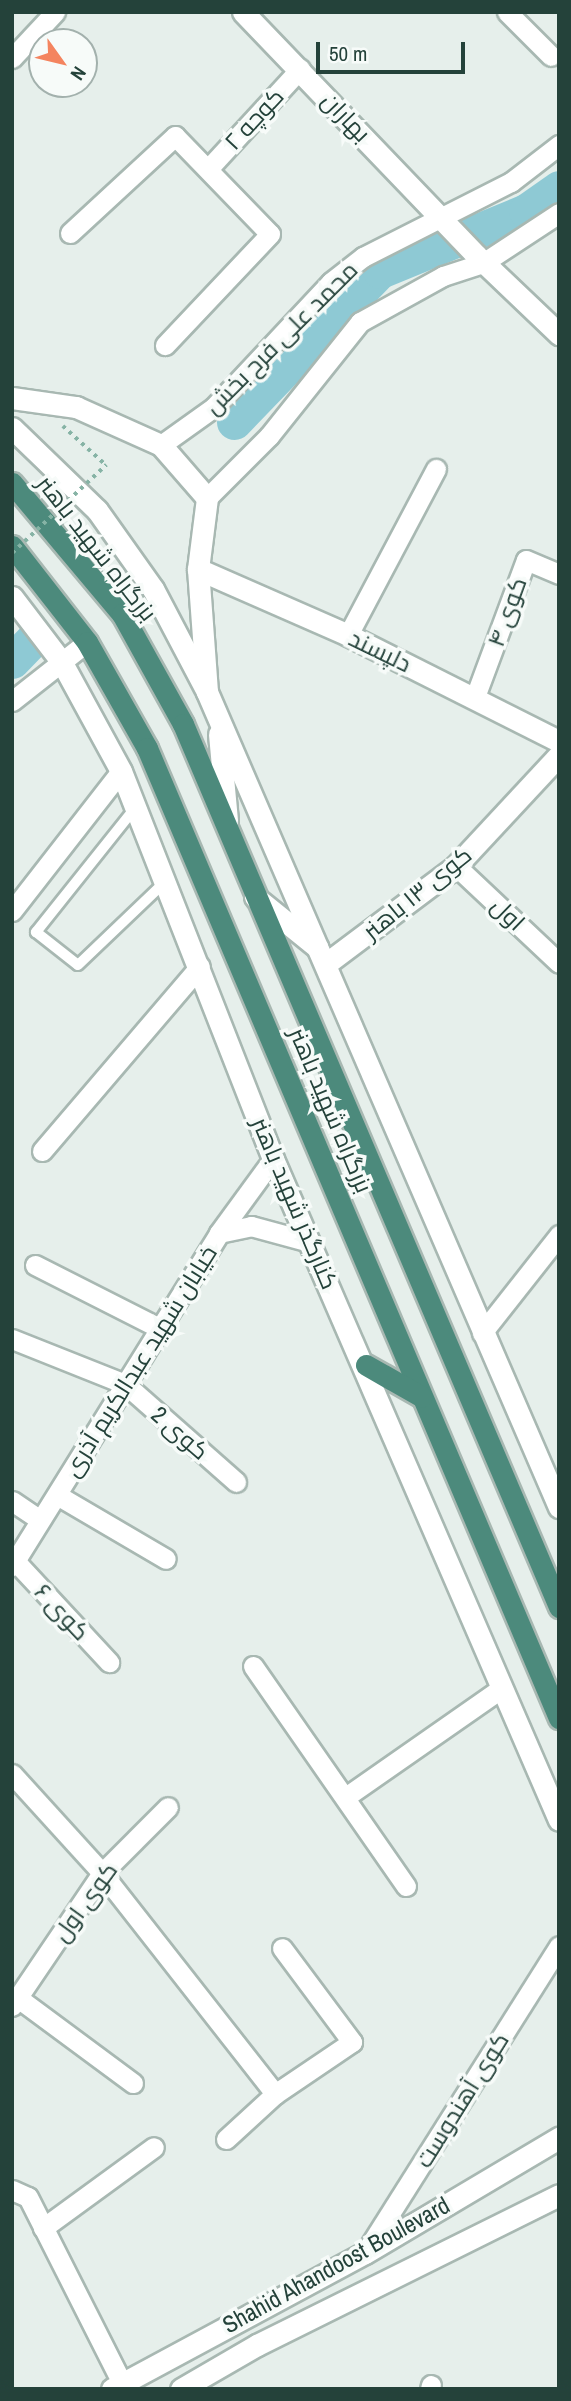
<!DOCTYPE html>
<html>
<head>
<meta charset="utf-8">
<style>
  body { margin:0 }
  #map { position:relative; width:571px; height:2401px; overflow:hidden; background:#e6efeb; font-family:"Archivo Narrow",Cairo,sans-serif }
  div>[style] { position:absolute }
  [style*='--x'] { left:calc(var(--x)*1px); top:calc(var(--y)*1px); width:calc(var(--w)*1px); rotate:calc(var(--a)*1deg) }
  .river>* { height:35px; margin:-17.5px; padding:0 17.5px; transform-origin:17.5px; border-radius:17.5px; background:#8ec9d4 }
  .path>* { height:3.5px; margin-top:-1.75px; transform-origin:0; background:repeating-linear-gradient(90deg,#86b3a5 0 3.5px,transparent 0 8.5px) }
  .roads { filter:drop-shadow(2px 0 #a8b8b2) drop-shadow(-2px 0 #a8b8b2) drop-shadow(0 2px #a8b8b2) drop-shadow(0 -2px #a8b8b2) }
  .service>* { height:10px; margin:-5px; padding:0 5px; transform-origin:5px; border-radius:5px; background:#fff }
  .minor>* { height:19px; margin:-9.5px; padding:0 9.5px; transform-origin:9.5px; border-radius:9.5px; background:#fff }
  .tertiary>* { height:21px; margin:-10.5px; padding:0 10.5px; transform-origin:10.5px; border-radius:10.5px; background:#fff }
  .secondary>* { height:21px; margin:-10.5px; padding:0 10.5px; transform-origin:10.5px; border-radius:10.5px; background:#fff }
  .trunk>* { height:21px; margin:-10.5px; padding:0 10.5px; transform-origin:10.5px; border-radius:10.5px; background:#4c8a7c }
  .path-bridge>* { height:3.5px; margin-top:-1.75px; transform-origin:0; background:repeating-linear-gradient(90deg,#86b3a5 0 3.5px,transparent 0 8.5px) }
  span { translate:-50% -50%; white-space:nowrap; text-align:center; line-height:1.15; -webkit-text-stroke:7px #f7fbf9; paint-order:stroke }
  .street-label { font-size:24px; color:#24423a }
  .frame { position:absolute; inset:0; border:14px solid #24423a; pointer-events:none }
  .north { position:absolute; left:28px; top:28px; width:70px; height:70px; box-sizing:border-box; background:#f7fbf9; border:2px solid #a3b1ad; border-radius:50%; rotate:124deg; font-size:19px; font-weight:700; line-height:28px; text-align:center; color:#24423a }
  .north::after { content:''; display:block; margin:auto; width:24px; height:32px; background:#f4845f; clip-path:polygon(50% 0,100% 100%,50% 72%,0 100%) }
  .scale { position:absolute; left:316px; top:42px; width:149px; height:32px; box-sizing:border-box; border:4px solid #24423a; border-top:0; padding-left:9px; font-size:21px; line-height:24px; white-space:nowrap; color:#24423a; -webkit-text-stroke:5px #f7fbf9; paint-order:stroke }
</style>
</head>
<body>
<div id="map">
  <div class="river">
    <div style="--x:234;--y:422;--w:210;--a:-46"></div>
    <div style="--x:380;--y:271;--w:158;--a:-22.3"></div>
    <div style="--x:526;--y:211;--w:40;--a:-34.9"></div>
    <div style="--x:12;--y:661;--w:32;--a:-46"></div>
  </div>
  <div class="path">
    <div style="--x:63;--y:426;--w:58;--a:42.2"></div>
  </div>
  <div class="roads">
    <div class="service">
      <div style="--x:135;--y:808;--w:159;--a:128.6"></div>
      <div style="--x:36;--y:932;--w:53;--a:38.2"></div>
      <div style="--x:78;--y:965;--w:120;--a:-43.7"></div>
    </div>
    <div class="minor">
      <div style="--x:507;--y:12;--w:62;--a:45"></div>
      <div style="--x:12;--y:58;--w:63;--a:-46.9"></div>
      <div style="--x:208;--y:169;--w:136;--a:-47.4"></div>
      <div style="--x:70;--y:233;--w:143;--a:-42.7"></div>
      <div style="--x:175;--y:136;--w:136;--a:45.9"></div>
      <div style="--x:270;--y:234;--w:153;--a:133.4"></div>
      <div style="--x:161;--y:445;--w:65;--a:-35.6"></div>
      <div style="--x:214;--y:407;--w:171;--a:-46.9"></div>
      <div style="--x:331;--y:282;--w:41;--a:-38"></div>
      <div style="--x:363;--y:257;--w:166;--a:-26.9"></div>
      <div style="--x:511;--y:182;--w:61;--a:-37.6"></div>
      <div style="--x:207;--y:498;--w:88;--a:-45"></div>
      <div style="--x:269;--y:436;--w:146;--a:-51.4"></div>
      <div style="--x:360;--y:322;--w:95;--a:-29"></div>
      <div style="--x:443;--y:276;--w:42;--a:-18"></div>
      <div style="--x:483;--y:263;--w:91;--a:-33.3"></div>
      <div style="--x:348;--y:635;--w:188;--a:-62.1"></div>
      <div style="--x:475;--y:697;--w:146;--a:-69.6"></div>
      <div style="--x:526;--y:560;--w:36;--a:23"></div>
      <div style="--x:12;--y:701;--w:95;--a:-38.2"></div>
      <div style="--x:456;--y:866;--w:141;--a:43.3"></div>
      <div style="--x:12;--y:911;--w:177;--a:-52.1"></div>
      <div style="--x:42;--y:1151;--w:243;--a:-49.5"></div>
      <div style="--x:219;--y:1233;--w:33;--a:-12"></div>
      <div style="--x:251;--y:1226;--w:61;--a:15.2"></div>
      <div style="--x:35;--y:1265;--w:141;--a:26.9"></div>
      <div style="--x:482;--y:1333;--w:125;--a:-51.8"></div>
      <div style="--x:12;--y:1339;--w:122;--a:21.7"></div>
      <div style="--x:125;--y:1384;--w:148;--a:41.4"></div>
      <div style="--x:57;--y:1495;--w:126;--a:30.4"></div>
      <div style="--x:12;--y:1501;--w:32;--a:34"></div>
      <div style="--x:16;--y:1562;--w:137;--a:47.1"></div>
      <div style="--x:12;--y:1566;--w:392;--a:-58.1"></div>
      <div style="--x:219;--y:1233;--w:92;--a:-53.9"></div>
      <div style="--x:253;--y:1666;--w:268;--a:55.2"></div>
      <div style="--x:12;--y:1774;--w:134;--a:47.7"></div>
      <div style="--x:102;--y:1873;--w:281;--a:51.9"></div>
      <div style="--x:347;--y:1796;--w:189;--a:-34.9"></div>
      <div style="--x:18;--y:1998;--w:143;--a:36.5"></div>
      <div style="--x:12;--y:2006;--w:161;--a:-55.9"></div>
      <div style="--x:102;--y:1873;--w:93;--a:-45"></div>
      <div style="--x:226;--y:2139;--w:67;--a:-42.6"></div>
      <div style="--x:275;--y:2094;--w:93;--a:-34"></div>
      <div style="--x:352;--y:2042;--w:117;--a:-126.7"></div>
      <div style="--x:12;--y:2190;--w:17;--a:24"></div>
      <div style="--x:28;--y:2197;--w:208;--a:63.2"></div>
      <div style="--x:43;--y:2228;--w:137;--a:-36.1"></div>
      <div style="--x:365;--y:2253;--w:363;--a:-57.7"></div>
      <div style="--x:430;--y:2389;--w:4;--a:-76"></div>
    </div>
    <div class="tertiary">
      <div style="--x:243;--y:12;--w:337;--a:46.2"></div>
      <div style="--x:476;--y:255;--w:115;--a:43.6"></div>
      <div style="--x:12;--y:398;--w:65;--a:8"></div>
      <div style="--x:76;--y:407;--w:93;--a:24.1"></div>
      <div style="--x:161;--y:445;--w:70;--a:49"></div>
      <div style="--x:207;--y:498;--w:72;--a:97.2"></div>
      <div style="--x:198;--y:569;--w:123;--a:85.8"></div>
      <div style="--x:198;--y:569;--w:164;--a:23.7"></div>
      <div style="--x:348;--y:635;--w:236;--a:26.7"></div>
      <div style="--x:327;--y:963;--w:161;--a:-36.9"></div>
      <div style="--x:456;--y:866;--w:151;--a:-47.1"></div>
    </div>
    <div class="secondary">
      <div style="--x:12;--y:428;--w:118;--a:44"></div>
      <div style="--x:97;--y:510;--w:97;--a:54.7"></div>
      <div style="--x:153;--y:589;--w:116;--a:62.3"></div>
      <div style="--x:207;--y:692;--w:888;--a:66.64"></div>
      <div style="--x:12;--y:597;--w:81;--a:52.6"></div>
      <div style="--x:61;--y:661;--w:125;--a:61.4"></div>
      <div style="--x:121;--y:771;--w:417;--a:68.6"></div>
      <div style="--x:273;--y:1159;--w:720;--a:66.6"></div>
      <div style="--x:219;--y:734;--w:87;--a:84.7"></div>
      <div style="--x:255;--y:897;--w:80;--a:38.9"></div>
      <div style="--x:112;--y:2389;--w:287;--a:-28.3"></div>
      <div style="--x:365;--y:2253;--w:226;--a:-30.7"></div>
      <div style="--x:181;--y:2389;--w:88;--a:-30.1"></div>
      <div style="--x:257;--y:2345;--w:337;--a:-26.4"></div>
    </div>
    <div class="trunk">
      <div style="--x:12;--y:483;--w:171;--a:50"></div>
      <div style="--x:122;--y:614;--w:126;--a:61"></div>
      <div style="--x:183;--y:724;--w:960;--a:66.93"></div>
      <div style="--x:12;--y:546;--w:122;--a:52"></div>
      <div style="--x:87;--y:642;--w:122;--a:60.5"></div>
      <div style="--x:147;--y:748;--w:1054;--a:66.99"></div>
      <div style="--x:366;--y:1365;--w:64;--a:29.7"></div>
    </div>
  </div>
  <div class="path-bridge">
    <div style="--x:12;--y:553;--w:129;--a:-43.1"></div>
  </div>
  <div class="street-label">
    <span style="left:346px;top:117px;rotate:46deg">بهاران</span>
    <span style="left:254px;top:119px;rotate:-47deg">کوچه ۲</span>
    <span style="left:281px;top:338px;rotate:-45deg">محمد علی فرح بخش</span>
    <span style="left:97px;top:548px;rotate:52deg">بزرگراه شهید باهنر</span>
    <span style="left:507px;top:612px;rotate:-70deg">کوی ۴</span>
    <span style="left:380px;top:651px;rotate:26deg">دلپسند</span>
    <span style="left:417px;top:893px;rotate:-39deg">کوی ۱۳ باهنر</span>
    <span style="left:508px;top:914px;rotate:44deg">اول</span>
    <span style="left:331px;top:1110px;rotate:67deg">بزرگراه شهید باهنر</span>
    <span style="left:295px;top:1203px;rotate:67deg">کنارگذر شهید باهنر</span>
    <span style="left:140px;top:1361px;rotate:-58deg">خیابان شهید عبدالکریم آذری</span>
    <span style="left:180px;top:1433px;rotate:41deg">کوی 2</span>
    <span style="left:62px;top:1612px;rotate:47deg">کوی ۶</span>
    <span style="left:85px;top:1902px;rotate:-54deg">کوی اول</span>
    <span style="left:462px;top:2100px;rotate:-58deg">کوی آهندوست</span>
    <span style="left:336px;top:2265px;rotate:-29deg">Shahid Ahandoost Boulevard</span>
  </div>
  <div class="frame"></div>
  <div class="north">N</div>
  <div class="scale">50 m</div>
</div>
</body>
</html>
